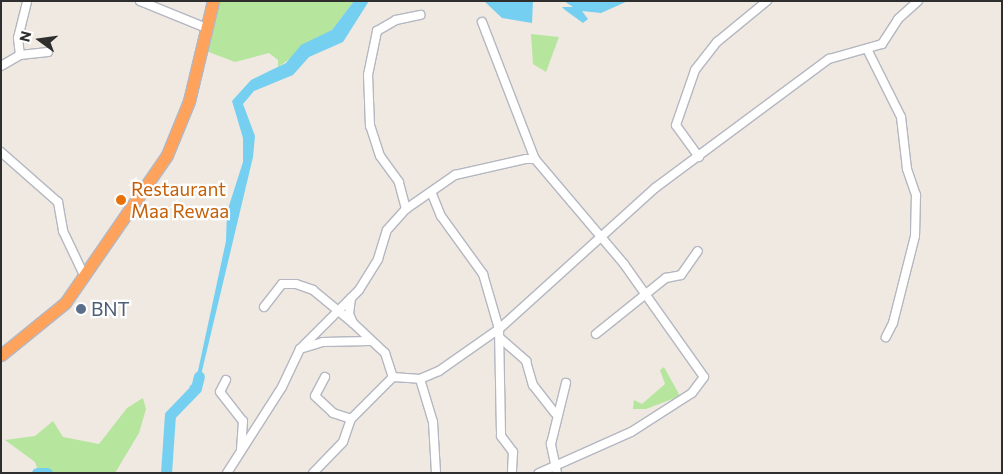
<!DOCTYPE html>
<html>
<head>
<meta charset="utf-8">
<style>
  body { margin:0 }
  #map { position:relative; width:1003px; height:474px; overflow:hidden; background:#efe9e1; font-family:Commissioner,sans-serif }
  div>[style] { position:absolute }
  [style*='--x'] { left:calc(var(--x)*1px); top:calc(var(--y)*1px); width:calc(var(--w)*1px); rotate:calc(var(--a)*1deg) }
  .green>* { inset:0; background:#b6e59e }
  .water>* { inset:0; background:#75cff0 }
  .river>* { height:11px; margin:-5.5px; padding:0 5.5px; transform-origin:5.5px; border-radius:5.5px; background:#75cff0 }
  .roads { filter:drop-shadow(1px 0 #b4b7c1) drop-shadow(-1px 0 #b4b7c1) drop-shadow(0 1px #b4b7c1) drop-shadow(0 -1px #b4b7c1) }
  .minor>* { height:8px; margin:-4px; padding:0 4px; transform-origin:4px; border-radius:4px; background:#fff }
  .highway>* { height:11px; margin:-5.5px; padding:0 5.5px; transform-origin:5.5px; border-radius:5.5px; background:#ffa35c }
  .dots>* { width:14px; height:14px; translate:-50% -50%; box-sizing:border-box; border:2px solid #fff; border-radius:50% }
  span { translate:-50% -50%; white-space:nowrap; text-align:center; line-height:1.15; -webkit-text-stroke:4.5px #fff; paint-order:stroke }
  .food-label { font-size:19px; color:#c56008 }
  .left { translate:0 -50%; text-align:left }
  .service-label { font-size:19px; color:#4e5e75 }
  .frame { position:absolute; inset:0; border:2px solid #2e2e2e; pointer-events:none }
  .north { position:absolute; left:15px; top:15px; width:50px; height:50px; -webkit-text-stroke:4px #fff; paint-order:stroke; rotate:284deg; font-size:14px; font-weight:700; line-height:20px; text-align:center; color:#2e2e2e }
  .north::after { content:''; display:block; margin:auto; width:18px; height:22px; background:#2e2e2e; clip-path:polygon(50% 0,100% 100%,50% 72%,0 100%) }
</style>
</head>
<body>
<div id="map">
  <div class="green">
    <div style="clip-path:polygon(220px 1px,354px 1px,332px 30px,278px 67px,278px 60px,269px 53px,235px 62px,206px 51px)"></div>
    <div style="clip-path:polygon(531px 34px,559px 37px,546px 72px,533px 64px)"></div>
    <div style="clip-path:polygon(664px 367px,680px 396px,646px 409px,633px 409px,634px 400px,642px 404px,665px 384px,660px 370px)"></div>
    <div style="clip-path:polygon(143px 398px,146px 409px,139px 433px,115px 473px,39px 473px,35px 462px,5px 440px,35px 436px,53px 421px,63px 437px,99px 444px,127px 408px)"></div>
  </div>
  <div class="water">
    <div style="clip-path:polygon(354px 1px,369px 1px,343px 42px,309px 57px,293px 75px,254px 91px,243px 104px,255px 136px,253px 157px,197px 392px,189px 387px,196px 380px,226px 241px,227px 212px,243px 162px,243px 138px,232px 101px,251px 80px,286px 63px,301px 45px,332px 30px)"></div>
    <div style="clip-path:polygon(484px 1px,533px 1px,532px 23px,502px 18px)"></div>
    <div style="clip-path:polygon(564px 1px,628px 1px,601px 13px,582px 11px,588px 19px,583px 23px,565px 10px,562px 7px,573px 7px)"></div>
  </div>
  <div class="river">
    <div style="--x:37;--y:473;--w:10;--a:0"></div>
    <div style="--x:166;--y:473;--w:58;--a:-86.1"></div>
    <div style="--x:170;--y:415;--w:37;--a:-46"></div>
    <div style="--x:196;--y:388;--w:12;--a:-76"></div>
  </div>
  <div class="roads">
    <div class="minor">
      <div style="--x:140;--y:1;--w:71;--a:22.2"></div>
      <div style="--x:482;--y:22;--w:147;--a:68.9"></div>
      <div style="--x:867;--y:49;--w:76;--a:63.4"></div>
      <div style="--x:901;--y:117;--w:52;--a:83.4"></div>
      <div style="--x:907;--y:169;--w:28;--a:71"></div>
      <div style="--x:916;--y:195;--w:41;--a:91.4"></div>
      <div style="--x:915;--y:236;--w:90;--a:104.2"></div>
      <div style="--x:893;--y:323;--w:16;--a:117"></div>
      <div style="--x:20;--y:55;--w:17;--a:-97"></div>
      <div style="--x:18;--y:38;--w:38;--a:-76"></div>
      <div style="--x:1;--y:66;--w:22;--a:-30"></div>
      <div style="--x:20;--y:55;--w:28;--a:-6"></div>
      <div style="--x:1;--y:152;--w:76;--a:41.3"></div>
      <div style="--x:58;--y:202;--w:29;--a:80"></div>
      <div style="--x:63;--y:231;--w:49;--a:64.5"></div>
      <div style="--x:699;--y:157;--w:39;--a:-126"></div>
      <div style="--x:676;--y:125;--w:58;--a:-70.9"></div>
      <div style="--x:695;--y:70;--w:36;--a:-52"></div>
      <div style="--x:717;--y:42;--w:65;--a:-39.4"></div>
      <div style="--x:432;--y:194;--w:24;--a:68"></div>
      <div style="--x:441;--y:216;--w:72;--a:54.1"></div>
      <div style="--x:483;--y:274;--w:57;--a:73.8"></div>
      <div style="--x:499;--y:329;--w:107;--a:88.9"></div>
      <div style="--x:501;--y:436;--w:20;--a:53"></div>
      <div style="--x:513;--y:452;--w:21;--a:93"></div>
      <div style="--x:406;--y:209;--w:28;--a:-105"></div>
      <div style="--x:399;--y:182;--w:32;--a:-126"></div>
      <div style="--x:380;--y:156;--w:32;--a:-108"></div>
      <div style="--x:370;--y:126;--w:51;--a:-92.2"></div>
      <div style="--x:368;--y:75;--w:45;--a:-78.4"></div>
      <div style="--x:377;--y:31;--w:22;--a:-30"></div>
      <div style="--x:396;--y:20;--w:25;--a:-12"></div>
      <div style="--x:351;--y:298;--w:16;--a:97"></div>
      <div style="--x:349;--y:314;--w:10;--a:66"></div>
      <div style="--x:353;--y:323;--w:44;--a:43.2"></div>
      <div style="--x:385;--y:353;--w:25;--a:72"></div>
      <div style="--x:264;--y:307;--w:29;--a:-52"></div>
      <div style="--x:282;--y:284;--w:14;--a:0"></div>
      <div style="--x:296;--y:284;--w:18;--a:19"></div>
      <div style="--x:313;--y:290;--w:52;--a:39.5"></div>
      <div style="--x:596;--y:334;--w:90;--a:-38.7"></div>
      <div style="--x:666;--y:278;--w:15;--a:-11"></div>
      <div style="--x:681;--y:275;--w:29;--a:-55"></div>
      <div style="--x:500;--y:338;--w:35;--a:41"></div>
      <div style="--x:526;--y:361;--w:25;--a:74"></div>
      <div style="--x:533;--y:385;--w:36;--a:52"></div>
      <div style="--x:300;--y:349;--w:24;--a:-17"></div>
      <div style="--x:323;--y:342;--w:46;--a:-1.2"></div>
      <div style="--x:325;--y:377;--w:21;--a:118"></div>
      <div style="--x:315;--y:396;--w:25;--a:43"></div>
      <div style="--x:333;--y:413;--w:19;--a:18"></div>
      <div style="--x:420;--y:379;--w:45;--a:73.2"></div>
      <div style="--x:433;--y:422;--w:51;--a:86.6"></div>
      <div style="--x:226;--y:380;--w:13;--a:117"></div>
      <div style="--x:220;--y:392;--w:37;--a:52"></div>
      <div style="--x:243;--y:421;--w:28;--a:94"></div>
      <div style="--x:227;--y:473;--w:102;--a:-57.4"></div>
      <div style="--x:282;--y:387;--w:42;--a:-64.7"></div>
      <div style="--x:300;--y:349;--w:83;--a:-45"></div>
      <div style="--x:359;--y:290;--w:36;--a:-58"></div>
      <div style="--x:378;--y:259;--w:30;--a:-73"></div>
      <div style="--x:387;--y:230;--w:28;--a:-48"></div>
      <div style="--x:406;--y:209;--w:60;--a:-34.8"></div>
      <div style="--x:455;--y:175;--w:73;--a:-12.7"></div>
      <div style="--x:526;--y:159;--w:9;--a:0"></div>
      <div style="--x:535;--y:159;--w:138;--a:49.7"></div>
      <div style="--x:624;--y:264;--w:138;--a:54.7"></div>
      <div style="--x:704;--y:377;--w:20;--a:127"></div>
      <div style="--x:692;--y:393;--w:72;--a:147.4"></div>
      <div style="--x:631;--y:432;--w:101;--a:156"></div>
      <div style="--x:313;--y:473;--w:43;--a:-45.9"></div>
      <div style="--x:343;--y:442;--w:24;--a:-71"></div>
      <div style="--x:351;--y:419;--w:59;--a:-45"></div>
      <div style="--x:393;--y:377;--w:27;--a:4"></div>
      <div style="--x:420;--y:379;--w:21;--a:-23"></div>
      <div style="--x:439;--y:371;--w:73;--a:-35"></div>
      <div style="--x:499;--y:329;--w:210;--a:-42.1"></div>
      <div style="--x:655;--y:188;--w:217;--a:-36.6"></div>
      <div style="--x:829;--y:59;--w:55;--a:-15.8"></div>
      <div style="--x:882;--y:44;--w:30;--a:-57"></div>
      <div style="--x:898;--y:19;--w:27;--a:-42"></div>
      <div style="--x:557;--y:473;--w:30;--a:-102"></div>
      <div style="--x:551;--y:444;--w:63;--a:-76.2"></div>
    </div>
    <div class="highway">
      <div style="--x:1;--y:355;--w:82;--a:-39.1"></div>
      <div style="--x:65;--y:303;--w:180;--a:-55.4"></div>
      <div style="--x:167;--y:155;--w:58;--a:-67.8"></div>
      <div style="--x:189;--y:101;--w:103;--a:-76.5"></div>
    </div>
  </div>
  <div class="dots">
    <div style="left:121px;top:200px;background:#e8710a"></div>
    <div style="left:81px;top:309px;background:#5c6f8a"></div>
  </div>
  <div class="food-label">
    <span class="left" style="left:131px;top:200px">Restaurant<br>Maa Rewaa</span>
  </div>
  <div class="service-label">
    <span class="left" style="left:91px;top:309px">BNT</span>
  </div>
  <div class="frame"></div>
  <div class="north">N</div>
</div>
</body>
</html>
